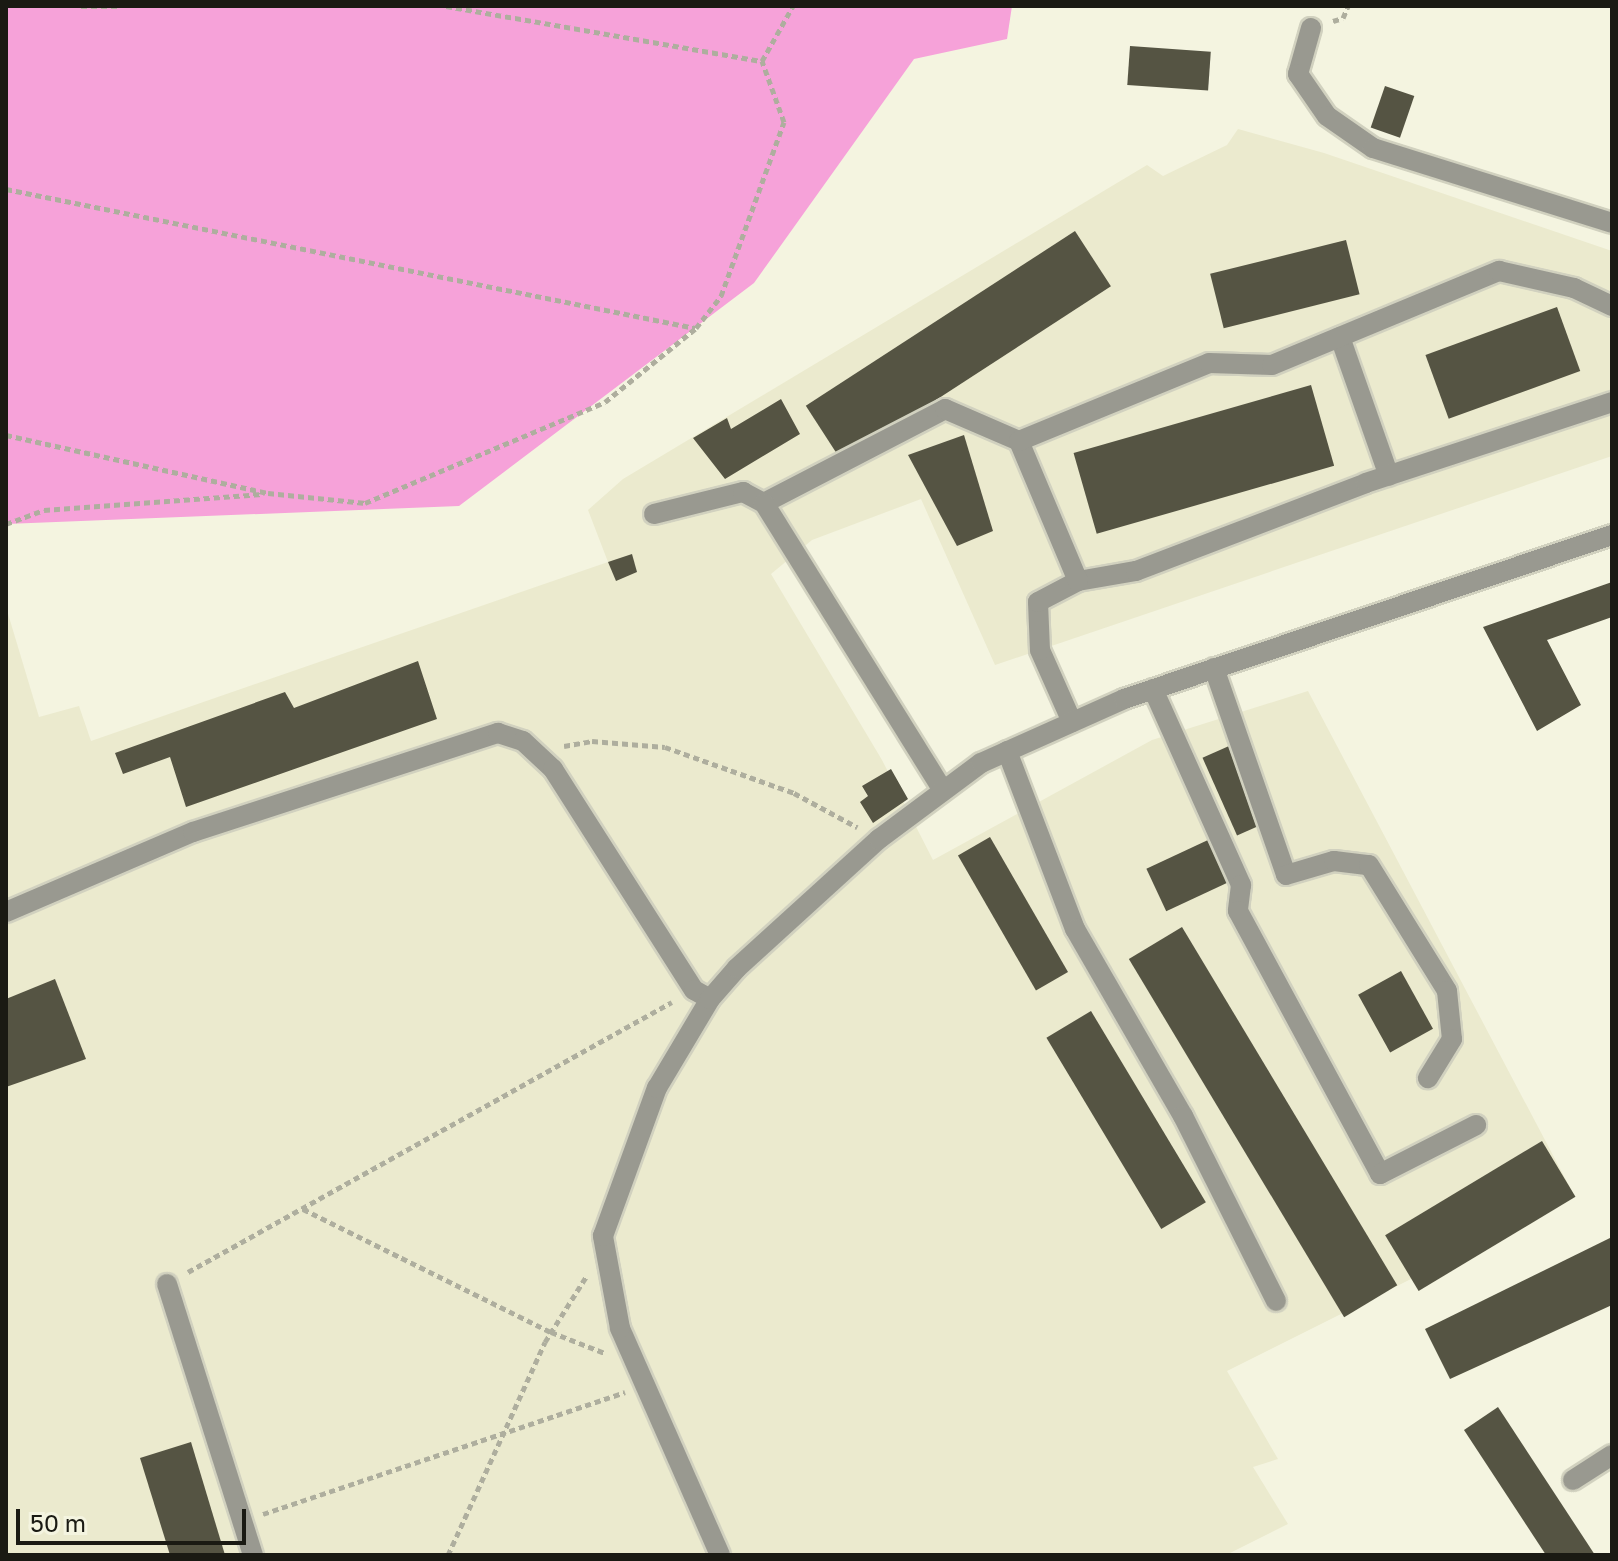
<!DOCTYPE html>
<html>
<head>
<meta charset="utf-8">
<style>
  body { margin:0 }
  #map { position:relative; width:1618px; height:1561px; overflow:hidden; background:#f4f4e0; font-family:"Golos Text",sans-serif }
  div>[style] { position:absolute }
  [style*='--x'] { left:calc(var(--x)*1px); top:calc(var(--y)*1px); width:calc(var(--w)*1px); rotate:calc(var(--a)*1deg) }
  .built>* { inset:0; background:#ebeace }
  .forest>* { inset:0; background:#f6a2d9 }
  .building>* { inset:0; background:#555443; transform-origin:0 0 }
  .path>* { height:5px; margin-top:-2.5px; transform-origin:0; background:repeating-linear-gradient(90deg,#aeae9e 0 6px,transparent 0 10px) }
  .roads { filter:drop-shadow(2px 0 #d1d1bf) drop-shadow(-2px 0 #d1d1bf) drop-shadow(0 2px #d1d1bf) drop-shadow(0 -2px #d1d1bf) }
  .minor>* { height:20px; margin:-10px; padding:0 10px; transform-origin:10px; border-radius:10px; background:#999990 }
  span { translate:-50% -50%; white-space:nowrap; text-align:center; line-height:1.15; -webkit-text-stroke:8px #f4f4e0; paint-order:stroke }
  .frame { position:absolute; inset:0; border:8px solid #1a1a13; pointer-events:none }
  .scale { position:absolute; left:16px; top:1509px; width:230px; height:36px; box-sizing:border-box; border:4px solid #1a1a13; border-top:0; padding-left:10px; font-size:24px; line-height:28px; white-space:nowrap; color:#1a1a13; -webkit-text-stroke:6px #f4f4e0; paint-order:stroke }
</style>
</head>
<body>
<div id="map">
  <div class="built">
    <div style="clip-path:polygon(1238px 129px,1324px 153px,1612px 251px,1612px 456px,995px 665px,921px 499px,812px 540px,771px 574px,882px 760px,933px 860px,1152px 740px,1308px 691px,1575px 1197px,1227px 1371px,1278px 1459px,1253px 1467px,1288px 1524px,1226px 1555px,6px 1555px,6px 607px,39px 717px,79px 706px,91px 741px,608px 562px,588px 510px,623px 479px,1147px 165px,1163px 176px,1227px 145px)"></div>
  </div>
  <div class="forest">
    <div style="clip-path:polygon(6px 6px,1012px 6px,1007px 39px,914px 59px,754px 283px,459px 506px,6px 524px)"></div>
  </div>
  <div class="building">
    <div style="left:1130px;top:46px;width:81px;height:39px;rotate:4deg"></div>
    <div style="left:1385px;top:86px;width:31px;height:44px;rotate:19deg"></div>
    <div style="left:1075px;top:231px;width:66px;height:321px;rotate:57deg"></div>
    <div style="left:1346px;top:240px;width:56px;height:140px;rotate:76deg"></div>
    <div style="left:1557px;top:307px;width:68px;height:140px;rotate:70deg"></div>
    <div style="left:1311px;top:385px;width:84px;height:247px;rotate:74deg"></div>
    <div style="clip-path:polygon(781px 399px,800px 434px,725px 479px,693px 438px,727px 418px,731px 429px)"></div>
    <div style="clip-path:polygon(964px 435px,993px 531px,957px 546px,908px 455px)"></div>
    <div style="clip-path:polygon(632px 554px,637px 572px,616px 581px,608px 562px)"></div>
    <div style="clip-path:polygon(1612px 582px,1612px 617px,1547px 640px,1581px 705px,1537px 731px,1483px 627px)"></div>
    <div style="clip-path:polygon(418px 661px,437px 719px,186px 807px,170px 757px,123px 774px,115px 753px,285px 692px,294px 708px)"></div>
    <div style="left:1229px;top:746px;width:85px;height:29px;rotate:66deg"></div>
    <div style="clip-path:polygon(891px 769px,908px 799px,873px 823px,860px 802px,868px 796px,862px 786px)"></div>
    <div style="left:990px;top:837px;width:156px;height:37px;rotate:60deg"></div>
    <div style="left:1208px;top:840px;width:47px;height:68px;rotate:65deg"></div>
    <div style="left:1182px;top:927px;width:418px;height:62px;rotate:59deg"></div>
    <div style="left:1401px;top:971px;width:66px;height:49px;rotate:61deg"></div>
    <div style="clip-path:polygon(55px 979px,86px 1059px,6px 1087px,6px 999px)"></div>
    <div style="left:1091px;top:1011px;width:223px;height:52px;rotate:59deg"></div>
    <div style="left:1542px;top:1141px;width:65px;height:183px;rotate:59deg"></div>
    <div style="clip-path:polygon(1612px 1237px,1612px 1305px,1450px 1379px,1425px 1329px)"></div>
    <div style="clip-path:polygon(1498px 1407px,1595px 1555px,1546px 1555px,1464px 1430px)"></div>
    <div style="clip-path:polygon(191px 1442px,225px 1555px,170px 1555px,140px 1458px)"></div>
  </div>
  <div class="path">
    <div style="--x:81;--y:6;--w:38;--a:0"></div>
    <div style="--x:446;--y:6;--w:321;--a:9.9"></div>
    <div style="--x:1333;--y:21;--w:10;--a:-17"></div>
    <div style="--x:1343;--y:18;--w:13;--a:-67"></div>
    <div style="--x:6;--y:189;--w:703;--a:11.41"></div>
    <div style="--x:6;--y:435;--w:268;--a:12.5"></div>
    <div style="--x:268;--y:493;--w:98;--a:5.9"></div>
    <div style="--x:365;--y:503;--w:260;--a:-22.8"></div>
    <div style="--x:605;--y:402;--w:117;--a:-39.1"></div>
    <div style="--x:696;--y:328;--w:41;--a:-52"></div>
    <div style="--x:721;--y:296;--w:185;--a:-70.1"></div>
    <div style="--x:784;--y:122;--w:65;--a:-109.8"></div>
    <div style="--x:762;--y:61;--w:63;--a:-60.6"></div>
    <div style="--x:6;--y:524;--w:40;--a:-20.2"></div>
    <div style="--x:44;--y:510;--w:220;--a:-4.2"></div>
    <div style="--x:564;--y:746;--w:28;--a:-10"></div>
    <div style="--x:592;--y:741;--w:73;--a:4.7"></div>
    <div style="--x:665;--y:747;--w:137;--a:19.6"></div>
    <div style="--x:794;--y:793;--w:72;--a:28.4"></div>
    <div style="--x:303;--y:1209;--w:277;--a:26.4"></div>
    <div style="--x:551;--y:1332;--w:58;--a:21.3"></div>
    <div style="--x:188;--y:1272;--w:554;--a:-29.16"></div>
    <div style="--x:263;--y:1514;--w:382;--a:-18.6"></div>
    <div style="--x:448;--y:1555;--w:234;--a:-65.5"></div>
    <div style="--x:545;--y:1342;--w:77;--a:-57.8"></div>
  </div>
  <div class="roads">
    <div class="minor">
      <div style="--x:1311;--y:28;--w:48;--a:105.8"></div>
      <div style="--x:1298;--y:74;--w:51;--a:55.4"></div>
      <div style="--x:1327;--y:116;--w:56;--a:34.8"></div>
      <div style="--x:1373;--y:148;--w:250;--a:17.4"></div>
      <div style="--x:1340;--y:337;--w:147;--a:70.6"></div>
      <div style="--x:764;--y:503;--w:204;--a:-27.4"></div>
      <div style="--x:945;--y:409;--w:81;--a:23.4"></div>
      <div style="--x:654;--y:514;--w:92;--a:-13.9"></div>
      <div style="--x:743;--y:492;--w:24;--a:28"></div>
      <div style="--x:764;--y:503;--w:339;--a:58.1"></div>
      <div style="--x:1078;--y:581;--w:59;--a:-9.8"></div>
      <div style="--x:1136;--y:571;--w:246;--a:-20.9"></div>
      <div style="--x:1366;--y:483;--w:259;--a:-18.2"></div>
      <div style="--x:1214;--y:668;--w:219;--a:70.8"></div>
      <div style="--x:1286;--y:875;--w:50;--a:-16.3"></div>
      <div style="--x:1334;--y:861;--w:35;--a:7"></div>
      <div style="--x:1369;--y:865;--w:148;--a:58.2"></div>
      <div style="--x:1447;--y:991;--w:48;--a:84.1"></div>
      <div style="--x:1452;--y:1039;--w:46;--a:121.6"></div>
      <div style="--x:1153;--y:689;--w:215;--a:65.8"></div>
      <div style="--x:1241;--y:885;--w:26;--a:97"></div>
      <div style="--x:1238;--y:911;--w:299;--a:61.6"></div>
      <div style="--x:1380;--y:1174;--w:108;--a:-27"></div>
      <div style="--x:1072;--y:722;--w:79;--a:-114"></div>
      <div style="--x:1040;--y:650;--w:48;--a:-92.4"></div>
      <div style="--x:1038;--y:602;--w:45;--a:-27.7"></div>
      <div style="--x:1078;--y:581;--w:152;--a:-112.9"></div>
      <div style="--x:1019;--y:441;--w:205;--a:-22.3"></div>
      <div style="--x:1209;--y:363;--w:63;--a:1.8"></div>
      <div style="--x:1272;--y:365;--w:246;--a:-22.5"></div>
      <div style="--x:1499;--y:271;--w:77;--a:12.8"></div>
      <div style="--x:1574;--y:288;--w:42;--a:25.3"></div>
      <div style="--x:1007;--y:751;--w:191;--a:69.1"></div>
      <div style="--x:1075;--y:929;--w:216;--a:60"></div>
      <div style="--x:1183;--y:1116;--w:207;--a:63.3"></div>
      <div style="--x:6;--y:912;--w:203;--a:-23.2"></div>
      <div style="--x:193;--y:832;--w:321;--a:-18"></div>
      <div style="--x:498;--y:733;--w:26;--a:18"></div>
      <div style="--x:523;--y:741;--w:41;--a:43"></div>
      <div style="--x:553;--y:769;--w:262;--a:57.5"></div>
      <div style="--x:694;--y:990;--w:18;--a:29"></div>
      <div style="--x:167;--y:1284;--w:284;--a:72.4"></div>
      <div style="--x:1573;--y:1480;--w:46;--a:-32.7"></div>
      <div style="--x:720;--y:1555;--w:248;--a:-113.8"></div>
      <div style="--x:620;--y:1328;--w:94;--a:-100.5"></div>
      <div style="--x:603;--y:1236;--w:158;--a:-70"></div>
      <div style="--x:657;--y:1088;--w:104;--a:-59.2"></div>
      <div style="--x:710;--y:999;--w:41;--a:-48.9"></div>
      <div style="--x:737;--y:968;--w:192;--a:-42.3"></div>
      <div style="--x:879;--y:839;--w:127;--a:-36.7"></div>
      <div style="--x:981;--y:763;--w:157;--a:-24.1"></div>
      <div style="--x:1124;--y:699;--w:515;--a:-18.58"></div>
    </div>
  </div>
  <div class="frame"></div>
  <div class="scale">50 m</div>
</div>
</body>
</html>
